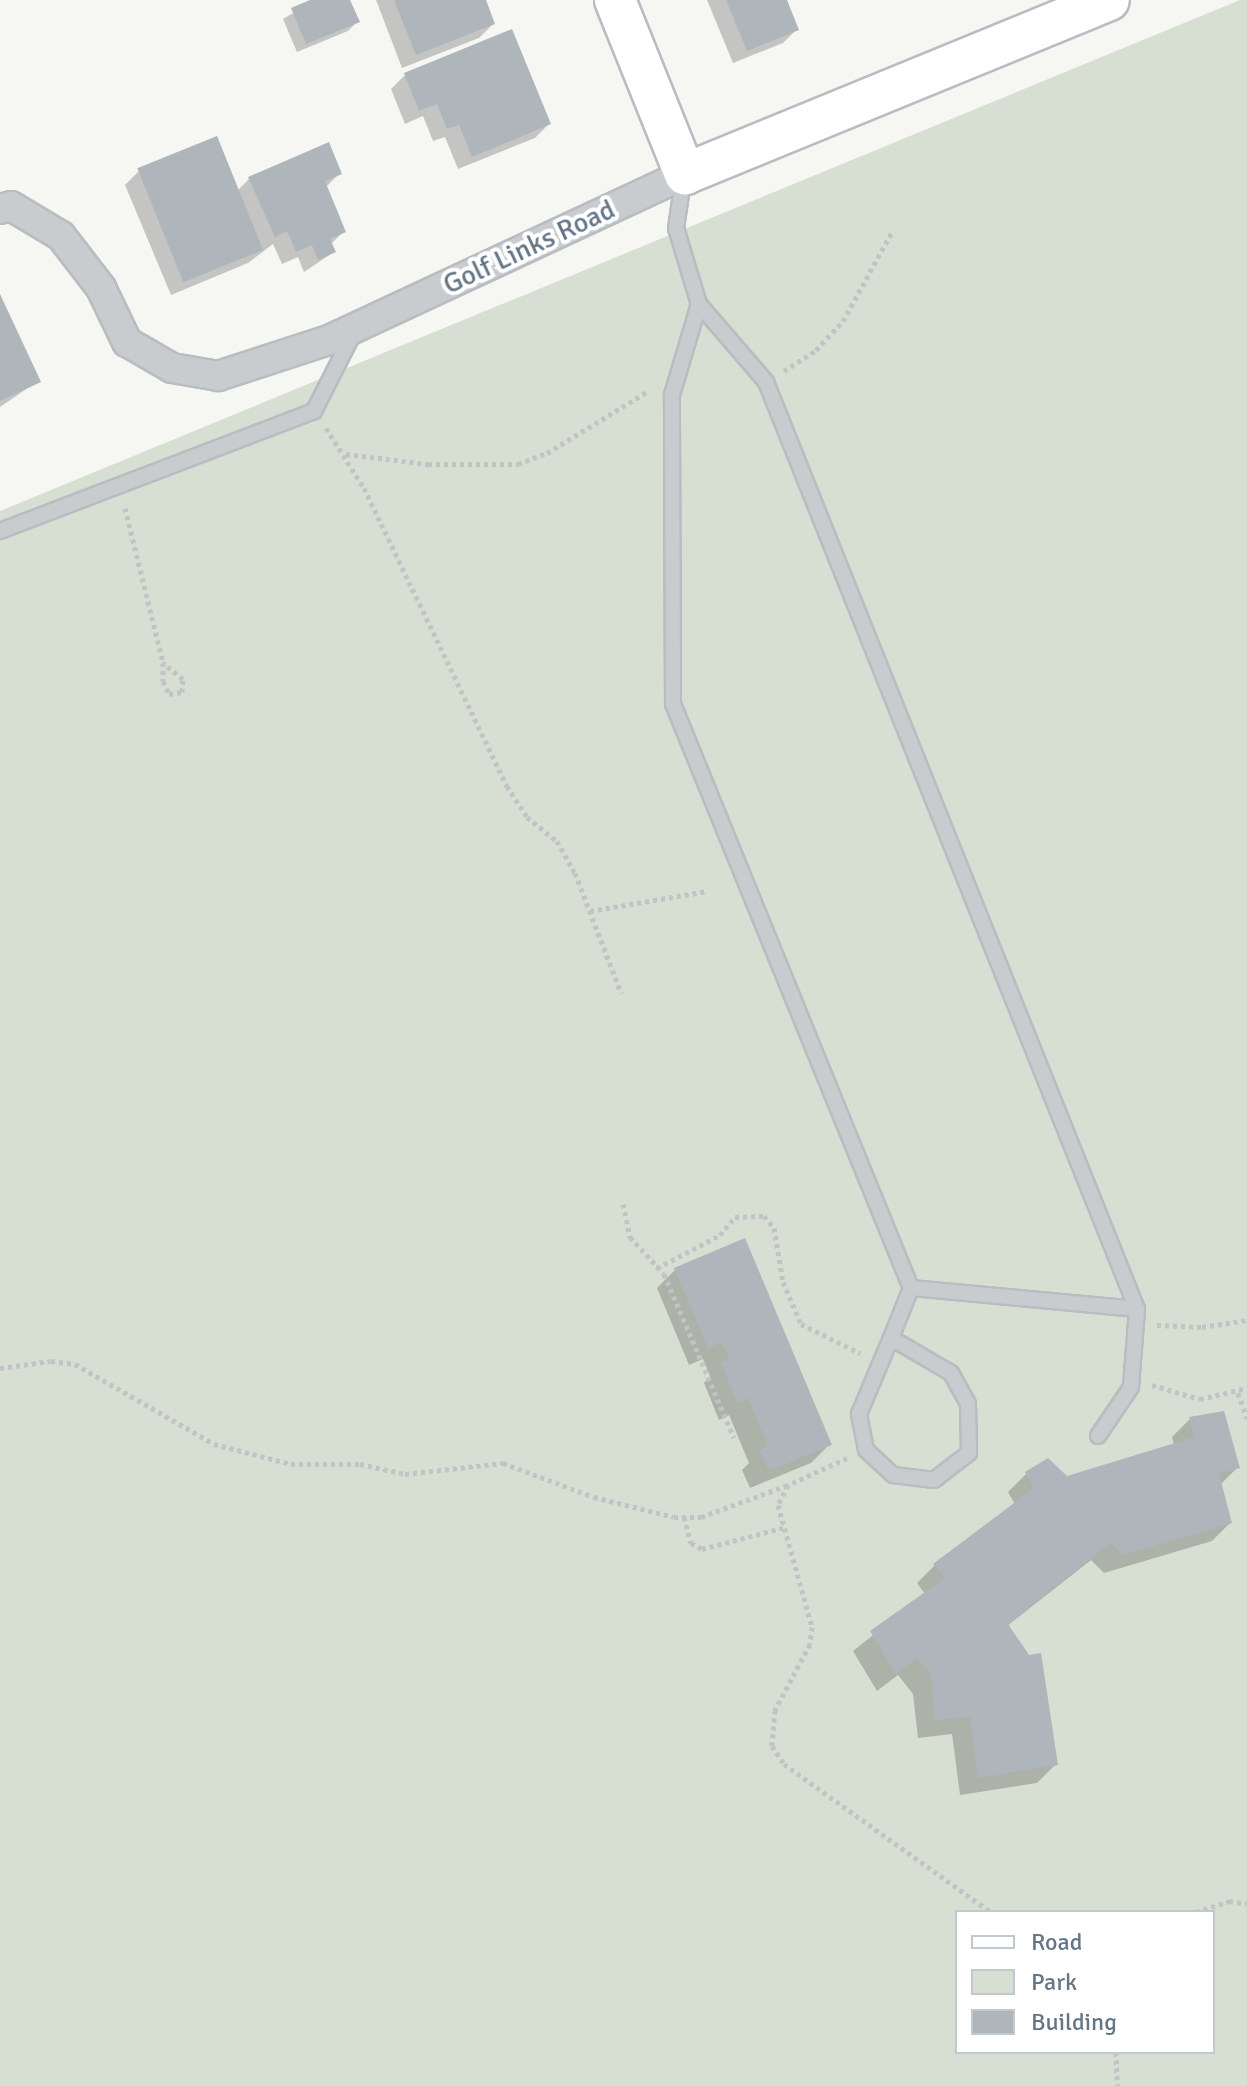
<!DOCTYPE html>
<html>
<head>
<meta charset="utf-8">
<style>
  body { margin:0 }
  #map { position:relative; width:1247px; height:2086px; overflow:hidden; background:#f6f7f3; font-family:Signika,sans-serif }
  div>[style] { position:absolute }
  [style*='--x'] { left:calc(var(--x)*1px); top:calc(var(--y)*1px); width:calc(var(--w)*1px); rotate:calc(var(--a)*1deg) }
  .green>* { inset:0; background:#d7dfd3 }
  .shadow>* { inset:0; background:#0003 }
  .building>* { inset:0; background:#aeb5bb; transform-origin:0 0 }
  .path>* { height:5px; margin-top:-2.5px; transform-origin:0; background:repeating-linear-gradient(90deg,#c2c3c5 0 4px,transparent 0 8px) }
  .roads { filter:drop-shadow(2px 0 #b8bdc2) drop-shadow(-2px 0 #b8bdc2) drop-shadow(0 2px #b8bdc2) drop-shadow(0 -2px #b8bdc2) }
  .service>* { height:14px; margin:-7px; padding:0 7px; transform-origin:7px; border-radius:7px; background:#c9cccf }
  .minor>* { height:28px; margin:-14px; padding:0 14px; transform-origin:14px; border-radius:14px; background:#c9cccf }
  .secondary>* { height:40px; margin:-20px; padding:0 20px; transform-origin:20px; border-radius:20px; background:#fff }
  span { translate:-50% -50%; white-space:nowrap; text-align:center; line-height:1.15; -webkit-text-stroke:8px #fff; paint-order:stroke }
  .street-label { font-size:28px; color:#637586 }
  .legend { position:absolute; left:955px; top:1910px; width:260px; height:144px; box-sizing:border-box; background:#fff; border:2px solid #c1c8cf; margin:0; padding:10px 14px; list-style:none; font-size:24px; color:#637586 }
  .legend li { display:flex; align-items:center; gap:16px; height:40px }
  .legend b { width:40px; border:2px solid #c1c8cf }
</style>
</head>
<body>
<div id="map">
  <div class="green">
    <div style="clip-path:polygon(evenodd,1240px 0,1247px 0,1247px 2086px,0 2086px,0 511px,1240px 0,957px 1912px,1213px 1912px,1213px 2052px,957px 2052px,957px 1912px)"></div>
  </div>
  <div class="shadow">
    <div style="clip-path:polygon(315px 0,348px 0,357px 22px,348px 31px,297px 52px,283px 19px)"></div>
    <div style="clip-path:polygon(376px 0,484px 0,493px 24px,479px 38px,402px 68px)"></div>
    <div style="clip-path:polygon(707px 0,785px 0,797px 29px,783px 43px,733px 63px)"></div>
    <div style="clip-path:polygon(405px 75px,549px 124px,535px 138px,458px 169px,445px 137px,433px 141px,423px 116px,405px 124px,391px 89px)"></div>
    <div style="clip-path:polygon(139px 171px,238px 190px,250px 178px,340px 173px,325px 188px,344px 231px,331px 244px,334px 252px,304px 272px,298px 257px,282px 264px,273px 244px,248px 263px,171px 295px,125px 185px)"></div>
    <div style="clip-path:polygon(0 299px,38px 381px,0 407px)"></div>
    <div style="clip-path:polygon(675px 1270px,830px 1444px,811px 1463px,750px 1488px,742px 1470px,749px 1463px,729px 1415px,719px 1420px,704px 1383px,710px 1376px,703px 1359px,689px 1365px,657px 1288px)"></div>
    <div style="clip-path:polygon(1190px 1419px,1238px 1467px,1220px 1485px,1230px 1523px,1212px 1541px,1104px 1573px,1091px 1560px,1007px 1626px,1055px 1765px,1037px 1783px,960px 1795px,952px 1734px,918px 1738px,913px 1694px,898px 1675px,877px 1691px,853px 1651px,925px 1594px,917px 1583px,935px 1565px,1015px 1504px,1008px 1492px,1027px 1473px,1066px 1478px,1174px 1444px,1172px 1437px)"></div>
  </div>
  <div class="building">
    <div style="clip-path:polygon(310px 0,350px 0,360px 22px,306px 44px,291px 8px)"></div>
    <div style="clip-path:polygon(394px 0,486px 0,495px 24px,416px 55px)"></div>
    <div style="clip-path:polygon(726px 0,787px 0,799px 30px,747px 51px)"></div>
    <div style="clip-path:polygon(512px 29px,551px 124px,472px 157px,459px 125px,447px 129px,437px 104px,419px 111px,404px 73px)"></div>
    <div style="left:217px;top:136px;width:123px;height:86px;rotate:68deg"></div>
    <div style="clip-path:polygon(329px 142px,342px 174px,325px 181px,346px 232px,330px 239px,336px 252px,318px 260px,312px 245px,296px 252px,287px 231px,275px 237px,248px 177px)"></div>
    <div style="clip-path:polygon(0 294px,41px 382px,0 401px)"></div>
    <div style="clip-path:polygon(745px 1238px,832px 1445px,769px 1471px,759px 1450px,768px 1446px,748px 1398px,737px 1403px,721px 1363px,729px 1359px,722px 1342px,708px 1348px,674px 1268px)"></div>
    <div style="clip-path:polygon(1224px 1411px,1240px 1468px,1219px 1474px,1232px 1523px,1123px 1555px,1110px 1543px,1008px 1624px,1029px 1655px,1041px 1653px,1058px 1765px,978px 1778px,970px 1717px,935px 1720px,931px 1675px,917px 1658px,896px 1674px,870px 1631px,945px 1578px,933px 1564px,1034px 1488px,1025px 1472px,1048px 1458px,1067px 1476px,1195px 1437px,1189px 1417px)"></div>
  </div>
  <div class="path">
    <div style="--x:784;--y:371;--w:38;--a:-33"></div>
    <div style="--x:816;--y:350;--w:40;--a:-47"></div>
    <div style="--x:843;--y:321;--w:102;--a:-61.2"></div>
    <div style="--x:326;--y:428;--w:71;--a:57.7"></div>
    <div style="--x:364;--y:488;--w:331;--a:64.4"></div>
    <div style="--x:507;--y:786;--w:37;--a:57"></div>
    <div style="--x:527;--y:817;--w:38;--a:39"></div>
    <div style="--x:557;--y:841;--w:37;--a:61"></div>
    <div style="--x:575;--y:873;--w:129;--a:69"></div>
    <div style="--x:346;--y:454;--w:83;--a:7"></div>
    <div style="--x:428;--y:464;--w:90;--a:0"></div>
    <div style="--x:518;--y:464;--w:31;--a:-21"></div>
    <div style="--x:547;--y:453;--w:119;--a:-31.5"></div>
    <div style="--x:125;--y:508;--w:160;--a:76.2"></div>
    <div style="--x:163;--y:663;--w:18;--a:90"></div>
    <div style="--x:163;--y:681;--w:14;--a:65"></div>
    <div style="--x:169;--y:694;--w:13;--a:-9"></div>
    <div style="--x:182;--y:692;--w:13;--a:-86"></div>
    <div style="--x:183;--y:679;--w:26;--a:-141"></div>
    <div style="--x:590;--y:911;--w:119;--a:-9.7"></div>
    <div style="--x:623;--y:1204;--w:34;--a:78"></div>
    <div style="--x:630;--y:1237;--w:50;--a:47.4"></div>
    <div style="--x:664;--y:1274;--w:178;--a:66.9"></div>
    <div style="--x:657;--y:1268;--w:71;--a:-27.6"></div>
    <div style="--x:720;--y:1235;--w:23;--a:-50"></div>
    <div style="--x:735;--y:1217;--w:29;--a:-2"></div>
    <div style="--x:764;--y:1216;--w:16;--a:50"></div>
    <div style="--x:774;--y:1228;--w:55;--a:80.5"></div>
    <div style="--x:783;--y:1282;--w:46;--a:66.8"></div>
    <div style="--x:801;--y:1324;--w:66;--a:26.2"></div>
    <div style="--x:1157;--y:1325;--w:45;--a:2.5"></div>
    <div style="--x:1202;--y:1327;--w:46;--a:-8.8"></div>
    <div style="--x:0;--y:1368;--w:51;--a:-7.8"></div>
    <div style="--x:51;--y:1361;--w:24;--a:7"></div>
    <div style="--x:75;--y:1364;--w:160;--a:29.9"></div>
    <div style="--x:214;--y:1444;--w:80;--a:14.6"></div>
    <div style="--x:291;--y:1464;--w:69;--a:0"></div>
    <div style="--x:360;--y:1464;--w:46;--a:12.5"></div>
    <div style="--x:405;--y:1474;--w:99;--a:-6.4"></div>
    <div style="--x:503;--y:1463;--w:97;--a:20.5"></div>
    <div style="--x:594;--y:1497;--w:82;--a:14"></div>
    <div style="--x:674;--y:1517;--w:27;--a:0"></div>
    <div style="--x:701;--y:1517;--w:93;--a:-20.2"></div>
    <div style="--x:1152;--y:1385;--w:50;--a:16.3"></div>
    <div style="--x:1200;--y:1399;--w:48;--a:-13.2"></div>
    <div style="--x:1238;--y:1393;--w:27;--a:70"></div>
    <div style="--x:847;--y:1458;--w:65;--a:155.4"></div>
    <div style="--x:788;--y:1485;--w:22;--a:117"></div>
    <div style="--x:778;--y:1505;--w:127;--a:74.4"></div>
    <div style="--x:812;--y:1627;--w:17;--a:97"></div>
    <div style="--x:810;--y:1644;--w:75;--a:117.9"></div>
    <div style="--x:775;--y:1710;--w:36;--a:95"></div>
    <div style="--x:772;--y:1746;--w:22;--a:56"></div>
    <div style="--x:784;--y:1764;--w:254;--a:35.6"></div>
    <div style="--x:684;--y:1517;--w:27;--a:75"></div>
    <div style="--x:691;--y:1543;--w:13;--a:29"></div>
    <div style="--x:702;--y:1549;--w:87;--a:-14.7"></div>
    <div style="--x:1196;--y:1912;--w:35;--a:-18"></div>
    <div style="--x:1229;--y:1901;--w:18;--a:9"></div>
    <div style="--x:1116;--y:2052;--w:34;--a:88"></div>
  </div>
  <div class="roads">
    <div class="service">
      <div style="--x:684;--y:174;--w:55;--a:98.4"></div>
      <div style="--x:676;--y:228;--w:79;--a:73.2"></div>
      <div style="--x:699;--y:304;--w:103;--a:49.3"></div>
      <div style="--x:766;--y:382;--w:998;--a:68.19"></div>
      <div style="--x:1137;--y:1309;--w:227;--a:-174.7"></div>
      <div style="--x:911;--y:1288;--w:631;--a:-112.17"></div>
      <div style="--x:673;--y:704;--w:309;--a:-90.2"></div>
      <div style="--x:672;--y:395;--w:95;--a:-73.5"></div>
      <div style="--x:0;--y:531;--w:336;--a:-20.9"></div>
      <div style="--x:314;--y:411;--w:89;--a:-63.1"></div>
      <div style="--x:891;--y:1338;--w:69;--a:30.3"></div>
      <div style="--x:951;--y:1373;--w:35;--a:61"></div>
      <div style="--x:968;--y:1404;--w:49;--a:88.8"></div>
      <div style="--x:969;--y:1453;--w:44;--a:142.4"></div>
      <div style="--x:934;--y:1480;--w:41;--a:-173"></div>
      <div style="--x:893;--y:1475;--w:37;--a:-137"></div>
      <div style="--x:866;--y:1450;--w:37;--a:-101"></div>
      <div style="--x:859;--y:1414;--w:82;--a:-67.2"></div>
      <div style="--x:891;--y:1338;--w:54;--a:-68.2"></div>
      <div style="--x:1098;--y:1436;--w:59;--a:-56"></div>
      <div style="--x:1131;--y:1387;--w:78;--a:-85.6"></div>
    </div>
    <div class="minor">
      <div style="--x:0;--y:209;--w:11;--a:-15"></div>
      <div style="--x:11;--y:206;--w:58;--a:31"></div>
      <div style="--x:61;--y:236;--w:66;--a:52.4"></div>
      <div style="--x:101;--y:288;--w:60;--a:64.3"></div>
      <div style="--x:127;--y:342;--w:52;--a:30"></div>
      <div style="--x:172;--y:368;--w:47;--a:9.9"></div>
      <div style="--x:218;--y:376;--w:117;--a:-18"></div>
      <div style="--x:329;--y:340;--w:393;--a:-25"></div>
    </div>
    <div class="secondary">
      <div style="--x:615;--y:0;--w:188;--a:68.1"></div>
      <div style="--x:685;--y:174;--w:458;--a:-22.3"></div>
    </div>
  </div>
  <div class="street-label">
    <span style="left:529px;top:247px;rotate:-25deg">Golf Links Road</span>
  </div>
  <ul class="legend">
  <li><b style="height:10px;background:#fff"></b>Road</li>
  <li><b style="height:22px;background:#d7dfd3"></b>Park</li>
  <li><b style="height:22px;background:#aeb5bb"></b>Building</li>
  </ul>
</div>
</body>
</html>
